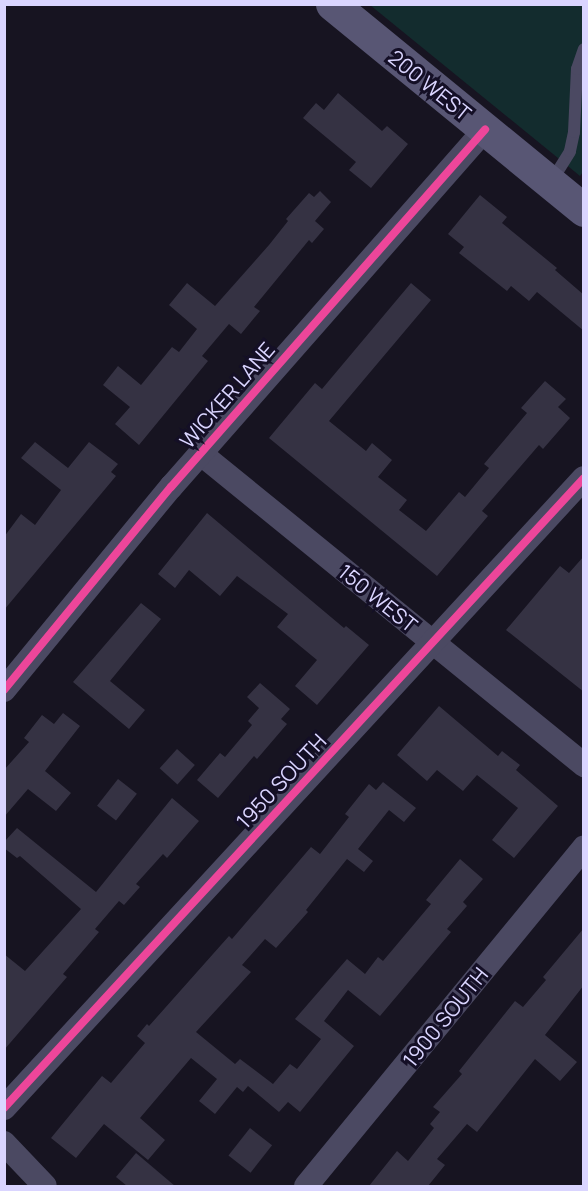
<!DOCTYPE html>
<html>
<head>
<meta charset="utf-8">
<style>
  body { margin:0 }
  #map { position:relative; width:588px; height:1191px; overflow:hidden; background:#171421; font-family:Manrope,sans-serif }
  div>[style] { position:absolute }
  [style*='--x'] { left:calc(var(--x)*1px); top:calc(var(--y)*1px); width:calc(var(--w)*1px); rotate:calc(var(--a)*1deg) }
  .green>* { inset:0; background:#132c2e }
  .building>* { inset:0; background:#353243; transform-origin:0 0 }
  .lane>* { height:12px; margin:-6px; padding:0 6px; transform-origin:6px; border-radius:6px; background:#4b4962 }
  .street>* { height:24px; margin:-12px; padding:0 12px; transform-origin:12px; border-radius:12px; background:#4b4962 }
  .secondary>* { height:33px; margin:-16.5px; padding:0 16.5px; transform-origin:16.5px; border-radius:16.5px; background:#585674 }
  .cycleway>* { height:8px; margin:-4px; padding:0 4px; transform-origin:4px; border-radius:4px; background:#ed469a }
  span { translate:-50% -50%; white-space:nowrap; text-align:center; line-height:1.15; -webkit-text-stroke:6px #140f26; paint-order:stroke }
  .street-label { font-size:21px; color:#dad5ff }
  .frame { position:absolute; inset:0; border:6px solid #dad5ff; pointer-events:none }
</style>
</head>
<body>
<div id="map">
  <div class="green">
    <div style="clip-path:polygon(370px 5px,583px 5px,583px 172px,580px 176px)"></div>
  </div>
  <div class="building">
    <div style="clip-path:polygon(338px 93px,382px 131px,387px 126px,408px 144px,371px 188px,349px 170px,356px 162px,303px 118px,316px 103px,324px 110px)"></div>
    <div style="clip-path:polygon(320px 191px,331px 202px,315px 221px,324px 229px,312px 243px,309px 240px,254px 307px,260px 311px,241px 334px,229px 324px,202px 356px,208px 361px,139px 445px,115px 424px,130px 407px,103px 385px,118px 366px,141px 385px,172px 347px,179px 352px,197px 329px,169px 305px,187px 283px,215px 306px,269px 245px,288px 221px,286px 219px,309px 193px,314px 197px)"></div>
    <div style="clip-path:polygon(480px 195px,507px 217px,502px 223px,557px 268px,555px 270px,584px 295px,584px 331px,537px 292px,529px 301px,511px 286px,507px 291px,459px 253px,464px 247px,448px 234px)"></div>
    <div style="clip-path:polygon(411px 283px,431px 300px,329px 421px,366px 451px,372px 443px,392px 460px,378px 477px,407px 500px,399px 510px,426px 531px,459px 492px,465px 497px,489px 468px,484px 464px,527px 413px,521px 408px,545px 381px,566px 399px,558px 407px,570px 418px,543px 449px,539px 445px,482px 511px,488px 516px,437px 576px,269px 438px,315px 383px,322px 389px)"></div>
    <div style="clip-path:polygon(35px 442px,68px 468px,89px 442px,118px 464px,111px 472px,116px 476px,4px 610px,4px 537px,21px 514px,35px 525px,61px 490px,21px 458px)"></div>
    <div style="clip-path:polygon(207px 513px,344px 628px,346px 626px,369px 645px,317px 705px,295px 686px,317px 660px,277px 627px,288px 614px,237px 576px,220px 596px,189px 570px,175px 588px,158px 574px)"></div>
    <div style="clip-path:polygon(584px 556px,584px 692px,506px 630px,560px 566px,569px 573px)"></div>
    <div style="clip-path:polygon(141px 603px,161px 619px,110px 681px,145px 710px,129px 729px,73px 682px)"></div>
    <div style="clip-path:polygon(260px 683px,290px 709px,281px 719px,287px 724px,257px 759px,254px 756px,218px 798px,197px 780px,220px 753px,225px 757px,252px 725px,248px 721px,259px 708px,247px 697px)"></div>
    <div style="clip-path:polygon(439px 706px,498px 756px,502px 751px,520px 765px,516px 770px,558px 806px,514px 858px,492px 840px,518px 808px,477px 775px,463px 791px,437px 770px,427px 781px,397px 755px)"></div>
    <div style="clip-path:polygon(63px 713px,80px 726px,45px 771px,71px 793px,56px 811px,28px 789px,4px 817px,4px 770px,29px 742px,24px 738px,42px 715px,54px 724px)"></div>
    <div style="left:177px;top:749px;width:24px;height:26px;rotate:42deg"></div>
    <div style="left:118px;top:779px;width:24px;height:34px;rotate:38deg"></div>
    <div style="clip-path:polygon(383px 782px,416px 808px,404px 822px,389px 810px,358px 849px,373px 861px,364px 872px,347px 859px,306px 910px,308px 912px,276px 948px,265px 939px,242px 965px,251px 972px,196px 1032px,235px 1064px,240px 1059px,273px 1084px,290px 1064px,297px 1069px,321px 1039px,295px 1019px,347px 959px,365px 974px,378px 957px,383px 961px,431px 904px,426px 900px,460px 859px,483px 879px,463px 902px,467px 906px,447px 929px,451px 932px,380px 1016px,348px 990px,324px 1021px,354px 1046px,300px 1112px,288px 1102px,279px 1112px,248px 1086px,243px 1092px,237px 1087px,215px 1114px,199px 1101px,217px 1079px,191px 1058px,140px 1118px,165px 1140px,148px 1160px,104px 1124px,76px 1158px,51px 1138px,102px 1076px,111px 1083px,145px 1043px,137px 1036px,147px 1024px,149px 1026px,229px 936px,232px 939px,311px 847px,320px 854px,349px 817px,345px 814px,369px 784px,376px 790px)"></div>
    <div style="clip-path:polygon(172px 798px,199px 821px,167px 858px,163px 854px,136px 884px,140px 887px,124px 905px,119px 901px,95px 929px,99px 932px,63px 974px,67px 977px,4px 1050px,4px 954px,25px 971px,81px 909px,20px 856px,17px 858px,4px 848px,4px 842px,17px 828px,96px 892px)"></div>
    <div style="clip-path:polygon(584px 928px,584px 985px,545px 1035px,577px 1062px,560px 1081px,535px 1059px,477px 1132px,467px 1124px,437px 1159px,445px 1165px,428px 1186px,369px 1186px,397px 1151px,408px 1161px,434px 1128px,430px 1124px,440px 1112px,433px 1107px,462px 1074px,459px 1071px,515px 1001px,523px 1007px,546px 980px,543px 977px)"></div>
    <div style="left:250px;top:1128px;width:28px;height:35px;rotate:38deg"></div>
    <div style="clip-path:polygon(136px 1153px,175px 1186px,127px 1186px,116px 1177px)"></div>
  </div>
  <div class="lane">
    <div style="--x:551;--y:182;--w:36;--a:-58"></div>
    <div style="--x:570;--y:151;--w:19;--a:-78"></div>
    <div style="--x:574;--y:132;--w:63;--a:-87.3"></div>
    <div style="--x:577;--y:69;--w:21;--a:-71"></div>
  </div>
  <div class="street">
    <div style="--x:200;--y:453;--w:495;--a:39.1"></div>
    <div style="--x:4;--y:690;--w:263;--a:-50.6"></div>
    <div style="--x:171;--y:487;--w:476;--a:-48.7"></div>
    <div style="--x:4;--y:1108;--w:856;--a:-47.37"></div>
    <div style="--x:4;--y:1143;--w:59;--a:46.4"></div>
    <div style="--x:306;--y:1186;--w:438;--a:-50.6"></div>
  </div>
  <div class="secondary">
    <div style="--x:332;--y:4;--w:325;--a:39.3"></div>
  </div>
  <div class="cycleway">
    <div style="--x:4;--y:690;--w:263;--a:-50.6"></div>
    <div style="--x:171;--y:487;--w:476;--a:-48.7"></div>
    <div style="--x:4;--y:1108;--w:856;--a:-47.37"></div>
  </div>
  <div class="street-label">
    <span style="left:430px;top:85px;rotate:39deg">200 WEST</span>
    <span style="left:227px;top:395px;rotate:-49deg">WICKER LANE</span>
    <span style="left:378px;top:598px;rotate:39deg">150 WEST</span>
    <span style="left:281px;top:781px;rotate:-47deg">1950 SOUTH</span>
    <span style="left:445px;top:1017px;rotate:-51deg">1900 SOUTH</span>
  </div>
  <div class="frame"></div>
</div>
</body>
</html>
